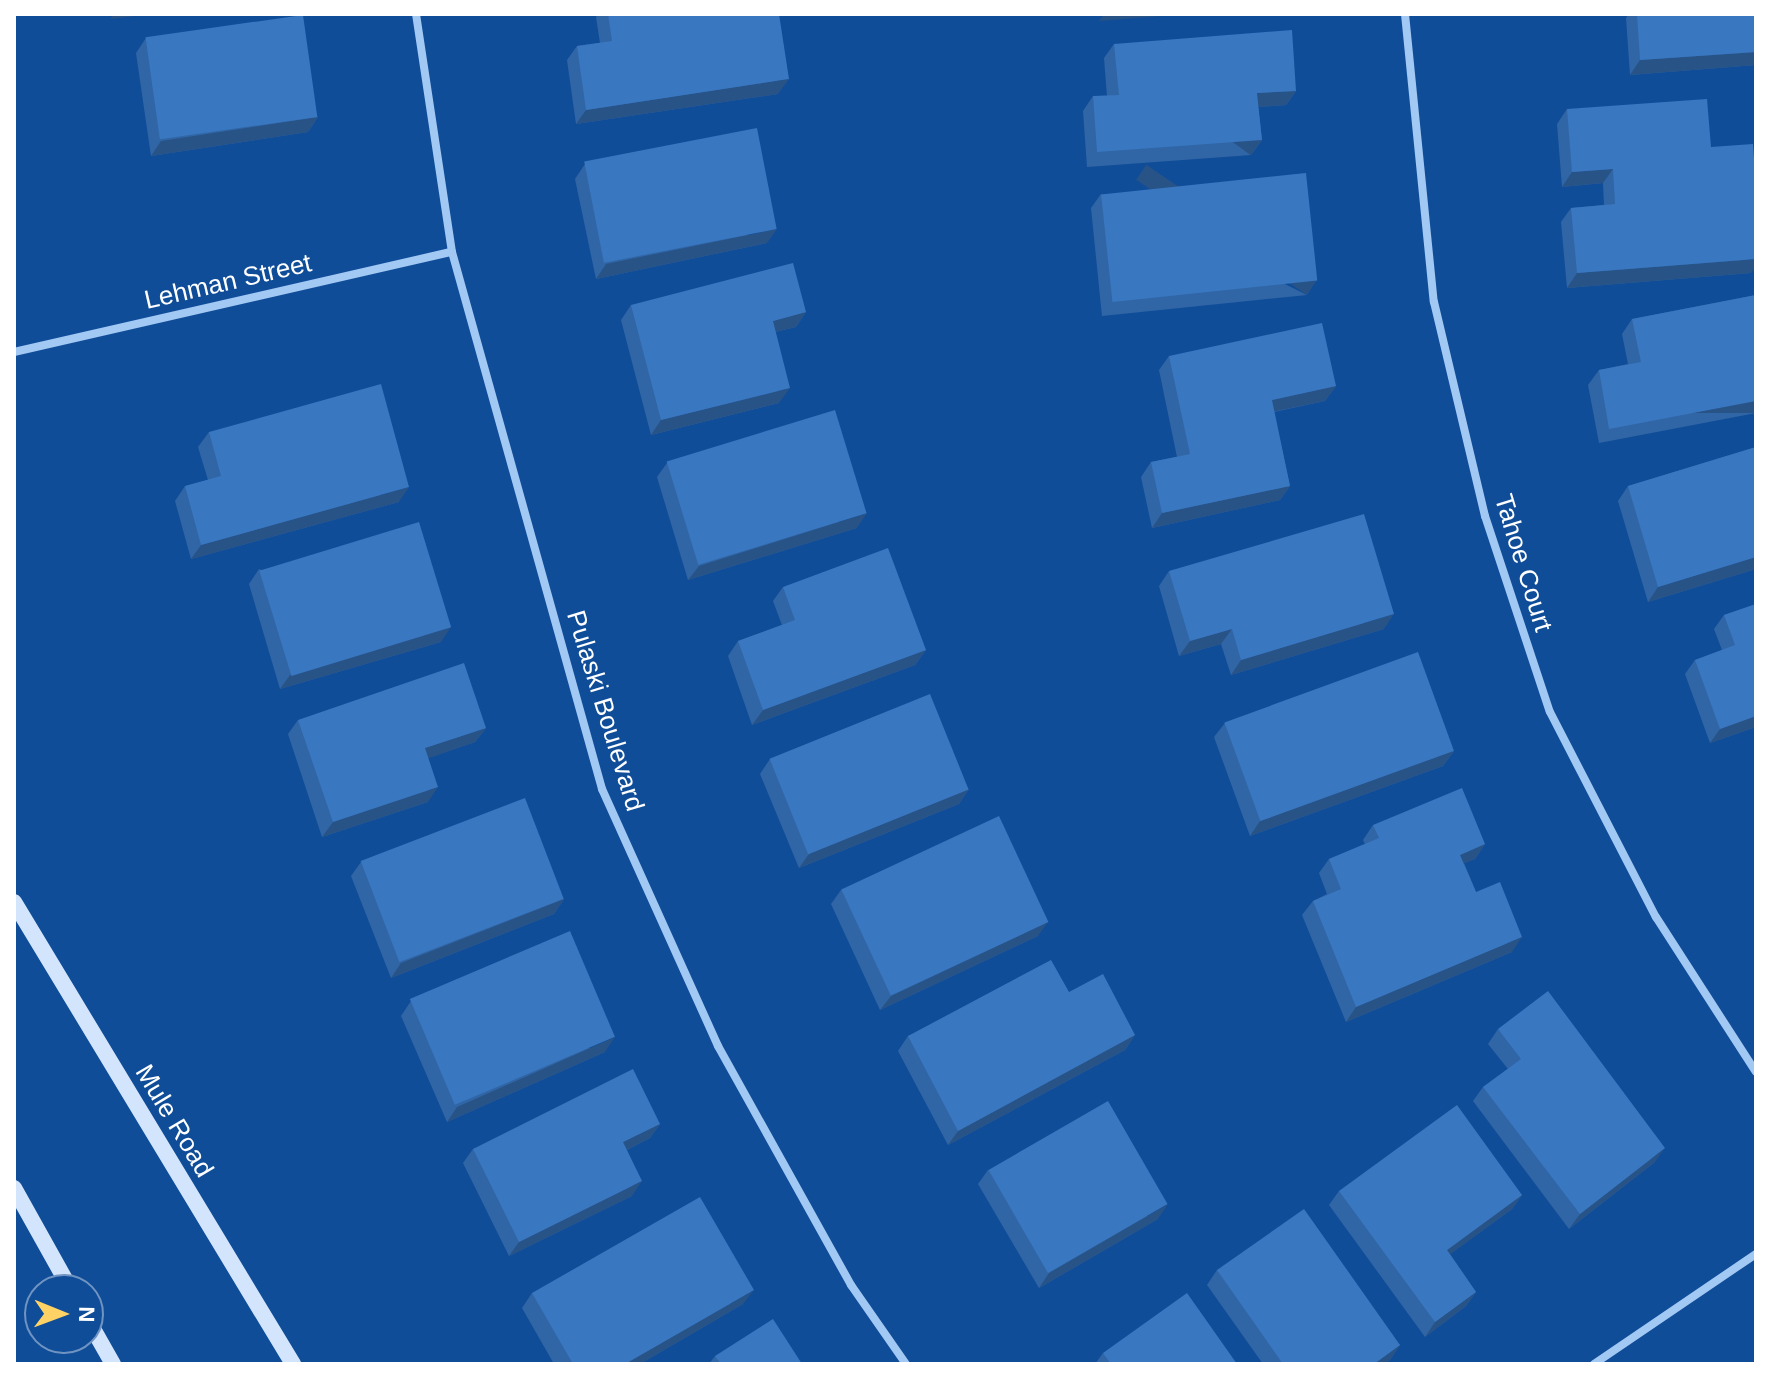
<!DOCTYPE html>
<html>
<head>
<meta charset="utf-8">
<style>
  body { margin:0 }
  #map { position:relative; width:1770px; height:1378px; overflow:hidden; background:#104d99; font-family:Helvetica,sans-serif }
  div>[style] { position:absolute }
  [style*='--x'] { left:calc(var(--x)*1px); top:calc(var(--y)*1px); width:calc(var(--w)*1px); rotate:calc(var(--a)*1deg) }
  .street>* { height:8px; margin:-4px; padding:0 4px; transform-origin:4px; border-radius:4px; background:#a2c8f4 }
  .secondary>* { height:16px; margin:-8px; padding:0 8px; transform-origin:8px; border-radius:8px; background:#d2e5fd }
  .wall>* { inset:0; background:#3166a6 }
  .shaded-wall>* { inset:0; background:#285387; transform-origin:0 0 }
  .building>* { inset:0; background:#3977c1; transform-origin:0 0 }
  span { translate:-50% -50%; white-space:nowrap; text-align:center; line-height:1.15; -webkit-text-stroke:6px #104d99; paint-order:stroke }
  .street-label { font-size:26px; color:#fff }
  .frame { position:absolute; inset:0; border:16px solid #fff; pointer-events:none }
  .north { position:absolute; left:24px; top:1274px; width:80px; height:80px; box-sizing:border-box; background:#104d99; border:2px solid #7094c2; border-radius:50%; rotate:91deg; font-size:22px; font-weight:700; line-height:32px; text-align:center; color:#fff }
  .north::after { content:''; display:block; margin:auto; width:28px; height:36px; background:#ffd266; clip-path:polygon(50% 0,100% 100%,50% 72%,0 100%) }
</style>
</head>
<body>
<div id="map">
  <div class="street">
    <div style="--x:416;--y:14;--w:241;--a:81.4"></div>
    <div style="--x:452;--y:252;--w:558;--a:74.39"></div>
    <div style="--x:602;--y:789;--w:282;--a:65.7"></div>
    <div style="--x:718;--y:1046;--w:274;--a:60.9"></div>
    <div style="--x:851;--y:1285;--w:96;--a:55.2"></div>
    <div style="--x:1405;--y:14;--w:289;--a:84.3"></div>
    <div style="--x:1434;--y:302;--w:220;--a:76.6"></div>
    <div style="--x:1485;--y:516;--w:206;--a:71.7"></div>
    <div style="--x:1550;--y:712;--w:231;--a:62.7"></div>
    <div style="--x:1656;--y:917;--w:184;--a:57.2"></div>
    <div style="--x:14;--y:352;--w:449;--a:-12.9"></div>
    <div style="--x:1594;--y:1364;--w:196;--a:-34.2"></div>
  </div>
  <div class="secondary">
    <div style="--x:14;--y:902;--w:540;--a:58.87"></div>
    <div style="--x:14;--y:1188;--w:117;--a:60.8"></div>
    <div style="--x:88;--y:1320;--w:51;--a:60.4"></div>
  </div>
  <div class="wall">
    <div style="clip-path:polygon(599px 14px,779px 14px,778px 94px,576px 124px,567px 60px,577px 46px,600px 43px,596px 17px)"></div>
    <div style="clip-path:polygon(1629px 14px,1756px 14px,1756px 65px,1630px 75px,1626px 18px)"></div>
    <div style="clip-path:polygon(146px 38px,318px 117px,308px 132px,151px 156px,136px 53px)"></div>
    <div style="clip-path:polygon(1114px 44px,1296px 91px,1286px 105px,1258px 107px,1262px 140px,1251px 155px,1087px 167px,1083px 111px,1093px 96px,1107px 96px,1104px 58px)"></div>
    <div style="clip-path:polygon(1567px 109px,1711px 147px,1751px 273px,1567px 288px,1561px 222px,1571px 208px,1604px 205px,1603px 183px,1562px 187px,1557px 124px)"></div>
    <div style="clip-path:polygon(585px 164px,767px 243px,596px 279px,575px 179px)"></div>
    <div style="clip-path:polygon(1101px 194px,1307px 295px,1102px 316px,1091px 208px)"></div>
    <div style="clip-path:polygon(1756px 295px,1756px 413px,1599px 443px,1588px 385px,1599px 370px,1628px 364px,1622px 334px,1632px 319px)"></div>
    <div style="clip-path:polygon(631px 305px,806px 312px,796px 327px,775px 332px,779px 403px,651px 435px,621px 320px)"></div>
    <div style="clip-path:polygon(1169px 356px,1336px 386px,1325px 401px,1274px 412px,1290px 486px,1280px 500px,1152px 528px,1141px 477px,1151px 462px,1177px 457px,1159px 370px)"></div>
    <div style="clip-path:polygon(209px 432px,399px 502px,191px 559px,175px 501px,185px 486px,208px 480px,198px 447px)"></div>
    <div style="clip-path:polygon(1756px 447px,1756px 569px,1648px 602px,1618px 501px,1628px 486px)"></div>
    <div style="clip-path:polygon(667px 463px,857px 528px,688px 580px,657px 477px)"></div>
    <div style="clip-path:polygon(259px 569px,441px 642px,280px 689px,249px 584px)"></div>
    <div style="clip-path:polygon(1169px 571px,1384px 629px,1231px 675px,1221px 644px,1179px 656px,1159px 586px)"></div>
    <div style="clip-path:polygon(783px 587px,926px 650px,915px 665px,752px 725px,728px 656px,738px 641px,782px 625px,773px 601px)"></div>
    <div style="clip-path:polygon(1756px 604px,1756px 727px,1710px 743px,1685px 674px,1695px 660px,1722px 650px,1714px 629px,1724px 615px)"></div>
    <div style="clip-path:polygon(298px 720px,486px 728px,475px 742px,428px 758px,428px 802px,322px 837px,288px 734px)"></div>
    <div style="clip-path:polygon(1225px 723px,1454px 751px,1443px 766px,1250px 836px,1214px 737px)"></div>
    <div style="clip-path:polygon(770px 759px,969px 789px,959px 804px,799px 868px,760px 774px)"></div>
    <div style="clip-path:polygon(1373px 825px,1485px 844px,1475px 859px,1464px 863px,1476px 892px,1512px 952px,1346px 1022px,1302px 915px,1313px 901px,1327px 894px,1319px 873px,1329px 859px,1365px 844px,1363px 840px)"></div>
    <div style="clip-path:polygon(361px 862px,564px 899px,554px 914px,391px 978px,351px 876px)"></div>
    <div style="clip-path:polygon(841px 890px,1038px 936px,880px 1010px,831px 904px)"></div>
    <div style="clip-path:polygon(1069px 992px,1135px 1035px,1125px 1050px,948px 1145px,898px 1051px,908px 1036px)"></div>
    <div style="clip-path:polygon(411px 1001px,605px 1052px,447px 1122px,401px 1016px)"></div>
    <div style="clip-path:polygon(1498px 1029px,1655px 1162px,1569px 1229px,1473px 1101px,1483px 1087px,1508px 1069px,1488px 1044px)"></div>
    <div style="clip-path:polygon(660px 1124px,650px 1138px,627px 1150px,632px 1196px,509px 1256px,463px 1163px,473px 1149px)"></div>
    <div style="clip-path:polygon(988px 1170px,1158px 1219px,1039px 1288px,978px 1184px)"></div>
    <div style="clip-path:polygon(1339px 1191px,1522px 1195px,1512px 1209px,1450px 1254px,1476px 1292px,1466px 1306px,1425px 1337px,1329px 1205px)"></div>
    <div style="clip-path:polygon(1217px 1270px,1400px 1345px,1390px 1360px,1384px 1364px,1263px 1364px,1207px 1285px)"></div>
    <div style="clip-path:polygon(532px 1293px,743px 1304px,640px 1364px,554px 1364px,522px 1308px)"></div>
    <div style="clip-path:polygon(1103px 1353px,1237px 1364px,1095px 1364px)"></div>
    <div style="clip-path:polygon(715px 1356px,802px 1364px,709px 1364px)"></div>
  </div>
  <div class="shaded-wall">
    <div style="clip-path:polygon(114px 14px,152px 14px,110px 19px)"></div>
    <div style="clip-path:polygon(1104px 14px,1186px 14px,1099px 21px)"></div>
    <div style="clip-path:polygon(1756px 52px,1756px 65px,1630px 75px,1640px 60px)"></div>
    <div style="clip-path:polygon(789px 79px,778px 94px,576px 124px,586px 110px)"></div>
    <div style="clip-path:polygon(1296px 91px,1286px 105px,1247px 108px,1257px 93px)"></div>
    <div style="clip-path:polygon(318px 117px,308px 132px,151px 156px,161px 141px)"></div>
    <div style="left:1262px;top:140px;width:19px;height:165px;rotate:126deg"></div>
    <div style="clip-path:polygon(1613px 169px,1603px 183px,1562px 187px,1572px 172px)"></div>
    <div style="clip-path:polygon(777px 229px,767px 243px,596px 279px,606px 264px)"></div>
    <div style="clip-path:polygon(1756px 259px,1756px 267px,1751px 273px,1567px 288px,1577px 273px)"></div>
    <div style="left:1317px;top:280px;width:18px;height:206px;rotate:124deg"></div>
    <div style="clip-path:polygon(806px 312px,796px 327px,762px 335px,773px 321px)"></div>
    <div style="clip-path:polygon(1336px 386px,1325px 401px,1262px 414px,1272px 400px)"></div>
    <div style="clip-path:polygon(790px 388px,779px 403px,651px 435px,661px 420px)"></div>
    <div style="left:1756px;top:401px;width:12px;height:150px;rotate:90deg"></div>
    <div style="clip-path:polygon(1290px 486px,1280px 500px,1152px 528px,1162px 513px)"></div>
    <div style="clip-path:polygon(409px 487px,399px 502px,191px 559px,201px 545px)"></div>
    <div style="clip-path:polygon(867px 513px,857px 528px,688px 580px,699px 566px)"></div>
    <div style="clip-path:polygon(1756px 557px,1756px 569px,1648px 602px,1658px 587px)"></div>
    <div style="clip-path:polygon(1394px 614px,1384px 629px,1231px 675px,1241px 660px)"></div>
    <div style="clip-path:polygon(451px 627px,441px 642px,280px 689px,290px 675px)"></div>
    <div style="clip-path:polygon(1232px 629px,1221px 644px,1179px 656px,1190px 641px)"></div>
    <div style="clip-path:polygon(926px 650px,915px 665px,752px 725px,763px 710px)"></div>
    <div style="clip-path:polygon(1756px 716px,1756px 727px,1710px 743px,1720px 729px)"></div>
    <div style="clip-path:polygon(486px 728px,475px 742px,415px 763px,425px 748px)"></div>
    <div style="clip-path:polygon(1454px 751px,1443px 766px,1250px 836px,1260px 821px)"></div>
    <div style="clip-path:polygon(438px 787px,428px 802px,322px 837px,333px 822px)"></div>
    <div style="clip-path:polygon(969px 789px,959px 804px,799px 868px,809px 854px)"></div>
    <div style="clip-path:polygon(1485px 844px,1475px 859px,1450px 869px,1460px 855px)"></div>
    <div style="clip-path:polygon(564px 899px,554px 914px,391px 978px,401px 963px)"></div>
    <div style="clip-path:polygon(1048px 922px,1038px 936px,880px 1010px,891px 996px)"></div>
    <div style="clip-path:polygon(1522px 937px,1512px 952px,1346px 1022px,1356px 1007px)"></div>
    <div style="clip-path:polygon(1135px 1035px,1125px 1050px,948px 1145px,958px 1131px)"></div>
    <div style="clip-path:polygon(615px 1037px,605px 1052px,447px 1122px,457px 1107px)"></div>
    <div style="clip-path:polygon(660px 1124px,650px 1138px,613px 1157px,623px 1142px)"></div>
    <div style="clip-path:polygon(1665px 1148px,1655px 1162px,1569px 1229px,1580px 1214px)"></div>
    <div style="clip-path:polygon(642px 1181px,632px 1196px,509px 1256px,519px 1242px)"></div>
    <div style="clip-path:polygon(1522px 1195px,1512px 1209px,1437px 1264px,1447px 1250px)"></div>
    <div style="clip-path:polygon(1168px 1204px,1158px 1219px,1039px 1288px,1049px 1273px)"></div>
    <div style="clip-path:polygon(754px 1290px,743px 1304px,640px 1364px,625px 1364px)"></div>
    <div style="clip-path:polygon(1476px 1292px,1466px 1306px,1425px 1337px,1435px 1322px)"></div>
    <div style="clip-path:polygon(1400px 1345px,1390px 1360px,1384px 1364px,1374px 1364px)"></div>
  </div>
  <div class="building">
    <div style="clip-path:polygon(608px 14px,779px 14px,789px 79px,586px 110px,577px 46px,612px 41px)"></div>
    <div style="clip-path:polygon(1637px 14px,1756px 14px,1756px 52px,1640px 60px)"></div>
    <div style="left:303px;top:15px;width:103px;height:159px;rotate:82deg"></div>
    <div style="clip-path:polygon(1292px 30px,1296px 91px,1257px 93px,1262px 140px,1097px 152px,1093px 96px,1119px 95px,1114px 44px)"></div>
    <div style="clip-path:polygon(1707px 99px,1711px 147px,1753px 144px,1756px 187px,1756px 259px,1577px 273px,1571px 208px,1615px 204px,1613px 169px,1572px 172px,1567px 109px)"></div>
    <div style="left:757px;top:128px;width:103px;height:176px;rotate:79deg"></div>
    <div style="left:1306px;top:173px;width:108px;height:206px;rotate:84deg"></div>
    <div style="clip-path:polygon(793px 263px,806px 312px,773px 321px,790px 388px,661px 420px,631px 305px)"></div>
    <div style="clip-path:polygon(1756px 295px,1756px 401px,1609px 429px,1599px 370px,1641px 362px,1632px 319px)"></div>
    <div style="clip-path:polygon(1322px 323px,1336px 386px,1272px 400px,1290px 486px,1162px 513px,1151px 462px,1190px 454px,1169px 356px)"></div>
    <div style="clip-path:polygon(381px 384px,409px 487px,201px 545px,185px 486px,221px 476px,209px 432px)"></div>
    <div style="left:835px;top:410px;width:108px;height:176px;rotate:73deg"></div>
    <div style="clip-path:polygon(1756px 447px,1756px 557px,1658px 587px,1628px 486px)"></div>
    <div style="clip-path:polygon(1364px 514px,1394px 614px,1241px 660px,1232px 629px,1190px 641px,1169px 571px)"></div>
    <div style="left:419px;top:522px;width:110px;height:167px;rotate:73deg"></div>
    <div style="clip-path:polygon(888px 548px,926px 650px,763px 710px,738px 641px,795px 620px,783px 587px)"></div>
    <div style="clip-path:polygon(1756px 604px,1756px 716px,1720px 729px,1695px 660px,1735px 645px,1724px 615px)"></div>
    <div style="left:1418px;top:652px;width:105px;height:206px;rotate:70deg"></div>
    <div style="clip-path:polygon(464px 663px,486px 728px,425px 748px,438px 787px,333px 822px,298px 720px)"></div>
    <div style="left:930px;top:694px;width:103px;height:173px;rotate:68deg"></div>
    <div style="clip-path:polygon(1462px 788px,1485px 844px,1460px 855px,1476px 892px,1500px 882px,1522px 937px,1356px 1007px,1313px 901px,1341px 889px,1329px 859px,1379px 838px,1373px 825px)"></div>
    <div style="left:525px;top:798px;width:108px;height:176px;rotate:69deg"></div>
    <div style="left:999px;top:816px;width:117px;height:174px;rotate:65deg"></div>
    <div style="left:570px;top:931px;width:115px;height:174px;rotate:67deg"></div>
    <div style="clip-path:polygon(1051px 960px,1069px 992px,1103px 974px,1135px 1035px,958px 1131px,908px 1036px)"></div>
    <div style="clip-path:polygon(1548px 991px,1665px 1148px,1580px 1214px,1483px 1087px,1521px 1059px,1498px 1029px)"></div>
    <div style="clip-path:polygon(633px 1069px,660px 1124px,623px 1142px,642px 1181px,519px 1242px,473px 1149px)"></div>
    <div style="left:1108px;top:1101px;width:119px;height:138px;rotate:60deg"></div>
    <div style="clip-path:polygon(1457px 1105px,1522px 1195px,1447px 1250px,1476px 1292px,1435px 1322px,1339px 1191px)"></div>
    <div style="clip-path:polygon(700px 1197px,754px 1290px,625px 1364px,573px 1364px,532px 1293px)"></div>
    <div style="clip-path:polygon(1304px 1209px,1400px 1345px,1374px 1364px,1283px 1364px,1217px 1270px)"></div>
    <div style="clip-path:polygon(1187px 1293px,1237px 1364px,1111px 1364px,1103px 1353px)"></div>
    <div style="clip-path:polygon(773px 1319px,802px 1364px,721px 1364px,715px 1356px)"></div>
  </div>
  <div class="street-label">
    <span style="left:228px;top:282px;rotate:-13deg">Lehman Street</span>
    <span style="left:1523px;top:563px;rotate:73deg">Tahoe Court</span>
    <span style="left:605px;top:711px;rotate:73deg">Pulaski Boulevard</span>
    <span style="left:174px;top:1121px;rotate:59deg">Mule Road</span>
  </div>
  <div class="frame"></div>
  <div class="north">N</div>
</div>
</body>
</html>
